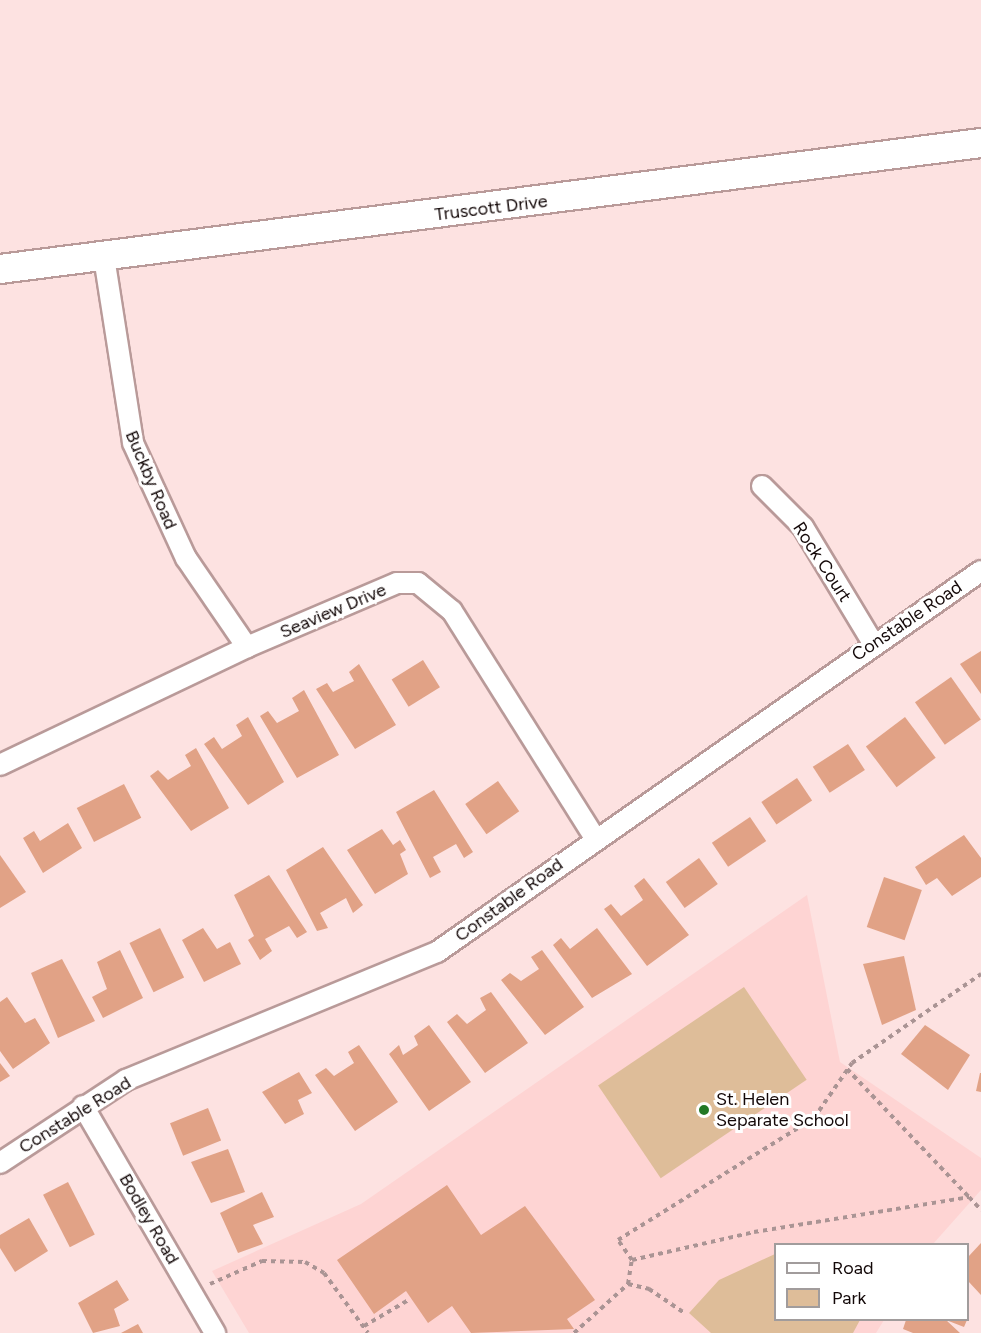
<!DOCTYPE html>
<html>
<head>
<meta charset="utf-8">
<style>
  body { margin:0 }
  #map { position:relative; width:981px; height:1333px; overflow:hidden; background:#fde2e1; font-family:Figtree,sans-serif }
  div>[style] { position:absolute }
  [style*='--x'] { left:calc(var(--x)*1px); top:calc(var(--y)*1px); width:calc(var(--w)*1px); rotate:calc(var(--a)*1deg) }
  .built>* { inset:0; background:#fed4d3 }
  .green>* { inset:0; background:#debd99; transform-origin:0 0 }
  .building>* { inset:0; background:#e1a286; transform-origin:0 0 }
  .path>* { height:4px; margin-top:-2px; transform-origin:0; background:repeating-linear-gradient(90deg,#aa9494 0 4.5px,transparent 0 9px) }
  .roads { filter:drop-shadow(2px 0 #b99a99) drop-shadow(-2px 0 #b99a99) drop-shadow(0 2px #b99a99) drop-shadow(0 -2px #b99a99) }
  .street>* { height:20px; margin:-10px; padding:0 10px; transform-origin:10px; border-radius:10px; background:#fff }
  .secondary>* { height:28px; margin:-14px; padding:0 14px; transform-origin:14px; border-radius:14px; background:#fff }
  .dots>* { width:16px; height:16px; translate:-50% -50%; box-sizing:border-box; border:3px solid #fff; border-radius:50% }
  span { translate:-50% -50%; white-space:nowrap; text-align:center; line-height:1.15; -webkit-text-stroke:6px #fff; paint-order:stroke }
  .street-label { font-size:18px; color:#130808 }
  .poi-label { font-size:18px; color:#130808 }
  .left { translate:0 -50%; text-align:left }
  .legend { position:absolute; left:774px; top:1243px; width:195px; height:78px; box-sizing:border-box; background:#fff; border:2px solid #a19c9c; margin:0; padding:8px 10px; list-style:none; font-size:18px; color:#130808 }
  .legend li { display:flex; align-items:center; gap:12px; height:30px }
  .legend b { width:30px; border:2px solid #a19c9c }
</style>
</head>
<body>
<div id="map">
  <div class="built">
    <div style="clip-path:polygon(807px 895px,840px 1062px,981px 1158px,981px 1190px,933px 1244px,776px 1244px,776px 1320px,884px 1320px,876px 1333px,249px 1333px,212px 1271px,361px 1204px)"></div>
  </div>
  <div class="green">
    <div style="left:744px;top:987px;width:112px;height:176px;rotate:56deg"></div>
    <div style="clip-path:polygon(775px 1254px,776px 1320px,860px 1320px,853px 1333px,711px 1333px,689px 1313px,719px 1280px)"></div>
  </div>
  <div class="building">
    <div style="clip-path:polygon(981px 651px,981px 694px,960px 664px)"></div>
    <div style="left:423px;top:660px;width:32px;height:37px;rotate:58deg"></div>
    <div style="clip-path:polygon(359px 664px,396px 725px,355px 749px,316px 689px,327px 683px,333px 692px,354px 681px,349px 672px)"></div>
    <div style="left:951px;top:677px;width:52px;height:44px;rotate:55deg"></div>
    <div style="clip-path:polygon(304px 690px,339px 755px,297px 778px,260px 716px,268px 711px,277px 723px,299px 711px,292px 698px)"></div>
    <div style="clip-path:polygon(248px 717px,284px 782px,248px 805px,204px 744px,214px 737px,222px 749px,242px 736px,236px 725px)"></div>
    <div style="left:905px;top:717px;width:51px;height:49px;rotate:53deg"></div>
    <div style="left:848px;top:744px;width:31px;height:42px;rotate:57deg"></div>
    <div style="clip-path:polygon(196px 748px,229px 808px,191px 831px,150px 776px,158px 770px,168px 780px,191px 766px,185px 755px)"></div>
    <div style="left:797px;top:778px;width:27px;height:43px;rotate:56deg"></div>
    <div style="left:498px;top:781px;width:37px;height:40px;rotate:55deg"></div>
    <div style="left:124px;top:784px;width:38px;height:53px;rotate:63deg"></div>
    <div style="clip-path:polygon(434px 790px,473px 852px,464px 858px,456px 844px,433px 857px,441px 872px,430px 878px,396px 812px)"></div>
    <div style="left:750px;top:817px;width:29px;height:46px;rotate:56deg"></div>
    <div style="clip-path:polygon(68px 823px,82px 848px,43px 873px,23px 838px,34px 831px,40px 841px)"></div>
    <div style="clip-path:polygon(382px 829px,393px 845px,400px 840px,406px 850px,400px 854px,408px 874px,375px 894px,347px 850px)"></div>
    <div style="clip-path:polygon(964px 835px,981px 858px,981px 877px,952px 896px,937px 878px,926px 885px,915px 867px)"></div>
    <div style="clip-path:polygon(323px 847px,363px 905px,353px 913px,346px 898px,320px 913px,328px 928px,317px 931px,286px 870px)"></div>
    <div style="clip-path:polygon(0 855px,26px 892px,0 908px)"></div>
    <div style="left:699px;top:858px;width:32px;height:41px;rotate:54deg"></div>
    <div style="clip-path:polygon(269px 875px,307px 932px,297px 938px,289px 926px,265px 939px,272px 951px,260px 960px,248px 940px,254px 936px,234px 895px)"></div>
    <div style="left:884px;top:877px;width:40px;height:53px;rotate:19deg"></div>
    <div style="clip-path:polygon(644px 878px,689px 935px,647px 966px,604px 909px,611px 904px,621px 916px,643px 900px,634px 886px)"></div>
    <div style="left:160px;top:928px;width:55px;height:34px;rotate:64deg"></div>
    <div style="clip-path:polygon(203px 928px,217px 949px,230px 942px,241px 964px,204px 982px,182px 940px)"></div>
    <div style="clip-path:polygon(597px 928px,632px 974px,592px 998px,553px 945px,561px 938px,570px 949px)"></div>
    <div style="clip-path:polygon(120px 950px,143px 998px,103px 1018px,92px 997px,107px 989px,97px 962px)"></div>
    <div style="clip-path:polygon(542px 950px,584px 1007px,545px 1035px,501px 980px,510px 973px,521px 981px,539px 969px,531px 957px)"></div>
    <div style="clip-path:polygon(904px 956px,916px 1010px,882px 1025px,863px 964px)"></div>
    <div style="clip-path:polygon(62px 959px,95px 1021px,58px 1038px,31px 973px)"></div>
    <div style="clip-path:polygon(491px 992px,528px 1043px,485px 1073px,447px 1022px,457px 1014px,467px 1024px,486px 1010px,480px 998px)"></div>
    <div style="clip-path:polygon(7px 997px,25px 1023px,35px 1018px,50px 1043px,13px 1069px,0 1051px,0 1002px)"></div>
    <div style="clip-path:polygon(429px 1025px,471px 1082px,429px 1111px,389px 1054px,399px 1045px,403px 1055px,418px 1045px,414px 1036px)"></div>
    <div style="clip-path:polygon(925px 1025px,970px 1055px,948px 1090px,901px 1054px)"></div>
    <div style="clip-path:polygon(359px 1045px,398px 1102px,355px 1131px,315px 1075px,326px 1068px,334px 1076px,354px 1063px,348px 1052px)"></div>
    <div style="clip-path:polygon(0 1063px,10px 1076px,0 1082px)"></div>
    <div style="clip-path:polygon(299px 1072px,312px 1093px,298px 1100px,304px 1114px,285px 1124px,262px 1092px)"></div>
    <div style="clip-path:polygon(980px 1073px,981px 1073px,981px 1092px,976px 1091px)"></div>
    <div style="left:208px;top:1108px;width:35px;height:41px;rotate:68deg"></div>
    <div style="clip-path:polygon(228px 1149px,245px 1192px,211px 1203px,191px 1162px)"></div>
    <div style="left:68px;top:1182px;width:59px;height:28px;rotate:63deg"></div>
    <div style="clip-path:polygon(447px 1185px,481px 1235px,525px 1206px,595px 1300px,567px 1319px,574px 1329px,471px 1333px,452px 1306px,428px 1323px,406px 1291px,374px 1314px,337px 1260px)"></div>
    <div style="clip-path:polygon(262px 1192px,274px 1217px,253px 1225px,263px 1244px,238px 1253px,220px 1213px)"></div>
    <div style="clip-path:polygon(29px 1218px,48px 1251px,15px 1272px,0 1248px,0 1235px)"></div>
    <div style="clip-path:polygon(981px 1243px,981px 1295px,968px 1281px,968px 1257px)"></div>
    <div style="clip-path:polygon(117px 1280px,129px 1300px,114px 1309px,120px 1326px,93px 1333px,78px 1303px)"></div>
    <div style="clip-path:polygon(906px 1320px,967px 1320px,964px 1327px,946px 1320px,960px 1333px,913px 1333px,903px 1329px)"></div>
    <div style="clip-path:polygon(138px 1324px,143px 1333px,121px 1333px)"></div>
  </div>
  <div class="path">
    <div style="--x:847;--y:1069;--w:177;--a:46.4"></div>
    <div style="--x:632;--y:1260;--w:24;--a:-125"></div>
    <div style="--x:618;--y:1240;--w:231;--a:-31.9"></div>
    <div style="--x:814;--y:1118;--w:67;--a:-55.4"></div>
    <div style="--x:852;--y:1063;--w:157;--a:-34.6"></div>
    <div style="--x:210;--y:1284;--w:57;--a:-23.9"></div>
    <div style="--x:262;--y:1261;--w:43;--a:1.3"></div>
    <div style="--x:305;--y:1262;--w:22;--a:30"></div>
    <div style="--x:324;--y:1273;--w:74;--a:53.7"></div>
    <div style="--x:628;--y:1284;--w:22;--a:13"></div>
    <div style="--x:649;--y:1289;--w:41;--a:34.1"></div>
    <div style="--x:364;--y:1326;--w:50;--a:-30.2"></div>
    <div style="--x:574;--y:1333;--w:73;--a:-42.2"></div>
    <div style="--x:628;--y:1284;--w:24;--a:-81"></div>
    <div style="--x:632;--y:1260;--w:125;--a:-12.9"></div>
    <div style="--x:754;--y:1232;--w:218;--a:-9.2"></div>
    <div style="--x:969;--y:1197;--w:18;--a:47"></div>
  </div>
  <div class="roads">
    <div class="street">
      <div style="--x:104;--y:257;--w:188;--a:81.1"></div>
      <div style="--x:133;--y:443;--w:127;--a:65.3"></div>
      <div style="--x:186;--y:558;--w:108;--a:55.6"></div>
      <div style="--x:762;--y:486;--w:58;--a:45"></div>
      <div style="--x:803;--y:527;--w:135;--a:58.9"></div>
      <div style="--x:0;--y:765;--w:274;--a:-25.5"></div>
      <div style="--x:247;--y:647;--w:163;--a:-23.1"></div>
      <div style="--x:397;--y:583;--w:21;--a:0"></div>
      <div style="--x:418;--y:583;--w:44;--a:39.5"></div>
      <div style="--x:452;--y:611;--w:268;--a:57.8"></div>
      <div style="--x:83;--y:1106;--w:263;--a:59.8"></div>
      <div style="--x:0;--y:1163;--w:151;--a:-33.4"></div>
      <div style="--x:126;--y:1080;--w:336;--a:-22.4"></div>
      <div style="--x:437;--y:952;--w:664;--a:-35.01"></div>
    </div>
    <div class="secondary">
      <div style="--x:0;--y:269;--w:989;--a:-7.32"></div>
    </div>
  </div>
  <div class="dots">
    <div style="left:704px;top:1110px;background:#227825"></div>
  </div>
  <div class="street-label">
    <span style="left:491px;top:208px;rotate:-7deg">Truscott Drive</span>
    <span style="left:151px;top:480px;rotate:67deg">Buckby Road</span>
    <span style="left:822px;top:562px;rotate:57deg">Rock Court</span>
    <span style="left:333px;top:611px;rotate:-23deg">Seaview Drive</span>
    <span style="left:907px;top:621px;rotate:-34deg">Constable Road</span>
    <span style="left:509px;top:900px;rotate:-36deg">Constable Road</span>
    <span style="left:75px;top:1115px;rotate:-32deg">Constable Road</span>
    <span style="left:149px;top:1219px;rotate:60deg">Bodley Road</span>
  </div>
  <div class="poi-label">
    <span class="left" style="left:716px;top:1110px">St. Helen<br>Separate School</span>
  </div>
  <ul class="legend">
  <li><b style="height:8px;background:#fff"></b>Road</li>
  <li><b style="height:16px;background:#debd99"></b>Park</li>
  </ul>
</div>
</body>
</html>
